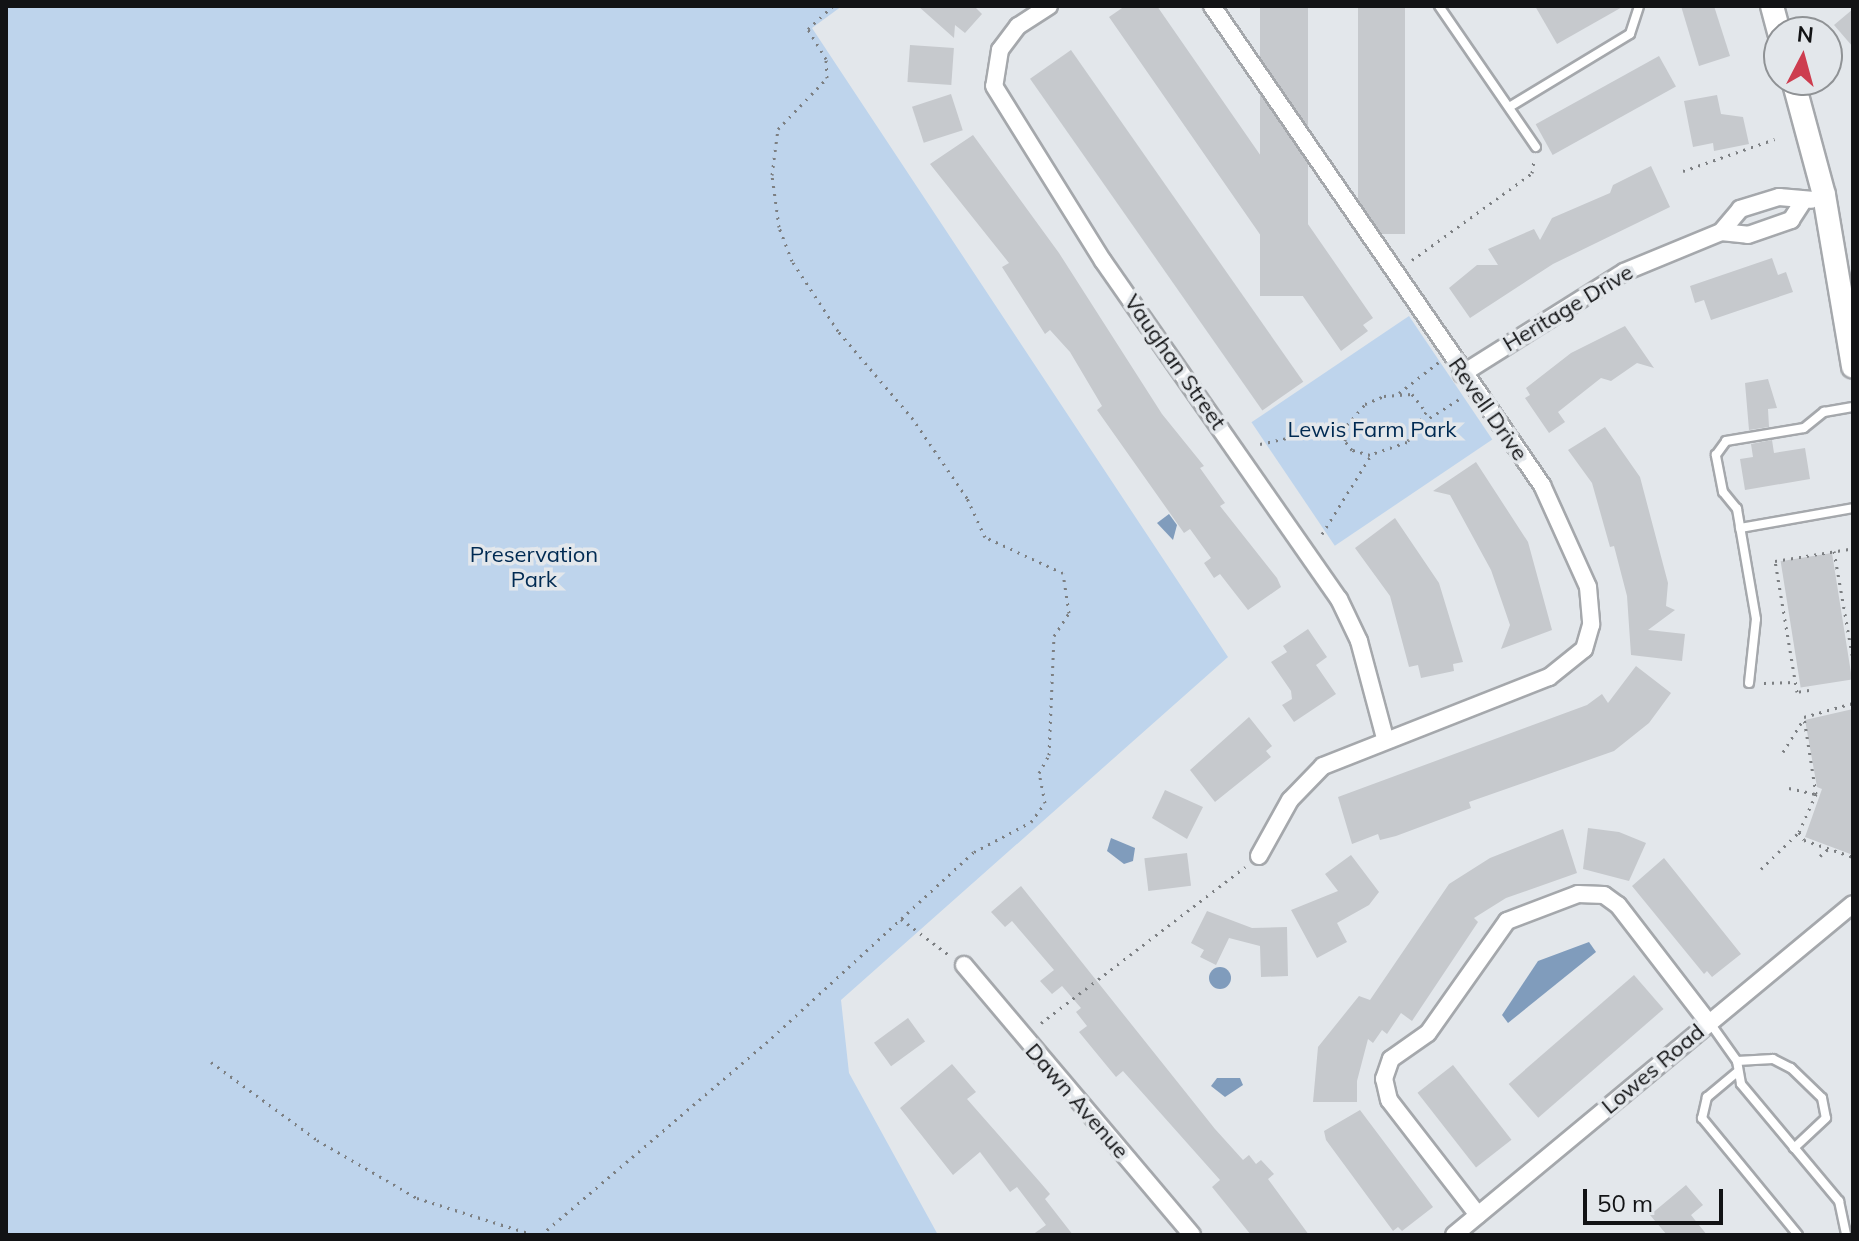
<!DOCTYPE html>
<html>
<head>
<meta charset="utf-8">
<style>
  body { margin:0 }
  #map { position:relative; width:1859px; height:1241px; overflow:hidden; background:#e3e7eb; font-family:Mulish,sans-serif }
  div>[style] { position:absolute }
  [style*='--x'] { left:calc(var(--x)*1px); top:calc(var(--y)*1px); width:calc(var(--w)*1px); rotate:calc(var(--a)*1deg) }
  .green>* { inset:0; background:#bed4ec; transform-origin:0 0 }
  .water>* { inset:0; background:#809cbc }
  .round { border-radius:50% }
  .building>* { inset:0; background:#c6c9cd; transform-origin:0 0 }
  .path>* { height:3px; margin-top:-1.5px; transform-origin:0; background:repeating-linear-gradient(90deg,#7c7f82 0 2px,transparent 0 8px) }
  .roads { filter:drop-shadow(2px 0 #a5a8ac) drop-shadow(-2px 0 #a5a8ac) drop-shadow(0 2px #a5a8ac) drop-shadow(0 -2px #a5a8ac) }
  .service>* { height:8px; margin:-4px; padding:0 4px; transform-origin:4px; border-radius:4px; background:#fff }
  .minor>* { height:16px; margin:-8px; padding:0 8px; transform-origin:8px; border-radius:8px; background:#fff }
  .secondary>* { height:22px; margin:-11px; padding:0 11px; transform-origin:11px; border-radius:11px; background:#fff }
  span { translate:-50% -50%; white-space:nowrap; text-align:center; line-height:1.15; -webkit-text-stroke:7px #e3e7eb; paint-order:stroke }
  .street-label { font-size:22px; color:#121315 }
  .park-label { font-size:22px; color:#002a52 }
  .frame { position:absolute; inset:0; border:8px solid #121315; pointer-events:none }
  .north { position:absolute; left:1763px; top:16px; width:80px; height:80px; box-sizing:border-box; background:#e3e7eb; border:2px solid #8f9295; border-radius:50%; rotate:6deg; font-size:22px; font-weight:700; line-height:32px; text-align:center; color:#121315 }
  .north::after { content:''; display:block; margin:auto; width:28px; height:36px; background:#cd3d4f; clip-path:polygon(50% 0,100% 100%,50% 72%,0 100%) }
  .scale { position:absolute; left:1583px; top:1189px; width:140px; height:36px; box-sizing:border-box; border:4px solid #121315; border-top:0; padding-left:10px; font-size:24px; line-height:28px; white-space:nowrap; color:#121315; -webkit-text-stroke:6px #e3e7eb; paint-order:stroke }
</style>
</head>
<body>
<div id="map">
  <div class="green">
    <div style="clip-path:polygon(6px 6px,842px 6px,812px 28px,1228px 657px,841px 1000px,849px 1073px,938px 1235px,6px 1235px)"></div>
    <div style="left:1409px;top:316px;width:149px;height:190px;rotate:56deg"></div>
  </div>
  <div class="water">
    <div style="clip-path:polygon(1169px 514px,1177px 525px,1173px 540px,1157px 523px)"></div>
    <div style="clip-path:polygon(1111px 838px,1135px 848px,1133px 861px,1124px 864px,1107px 851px)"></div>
    <div style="clip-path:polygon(1589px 942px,1596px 952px,1508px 1023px,1502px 1015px,1538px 961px)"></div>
    <div class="round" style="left:1209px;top:967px;width:22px;height:22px"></div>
    <div style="clip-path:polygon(1217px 1078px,1240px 1078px,1243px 1085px,1225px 1097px,1211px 1086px)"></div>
  </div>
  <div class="building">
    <div style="clip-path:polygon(918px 6px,974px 6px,982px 14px,965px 33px,955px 25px,954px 38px)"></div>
    <div style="clip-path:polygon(1125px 6px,1157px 6px,1373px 318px,1363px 325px,1368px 331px,1341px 351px,1109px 17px)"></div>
    <div style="left:1260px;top:6px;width:48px;height:290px"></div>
    <div style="left:1358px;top:6px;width:47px;height:228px"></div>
    <div style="clip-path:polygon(1535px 6px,1624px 6px,1557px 44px)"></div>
    <div style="clip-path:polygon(1681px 6px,1714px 6px,1730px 56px,1699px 66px)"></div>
    <div style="clip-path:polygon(1853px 9px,1853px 47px,1834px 25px)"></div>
    <div style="left:910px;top:45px;width:44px;height:37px;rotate:4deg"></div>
    <div style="left:1071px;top:50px;width:405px;height:50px;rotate:55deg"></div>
    <div style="left:1659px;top:56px;width:35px;height:141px;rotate:61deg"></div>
    <div style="left:951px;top:94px;width:38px;height:41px;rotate:72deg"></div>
    <div style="clip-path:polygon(1717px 95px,1721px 114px,1743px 117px,1749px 144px,1714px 151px,1713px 143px,1693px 147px,1684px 101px)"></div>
    <div style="clip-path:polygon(973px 135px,1059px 253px,1162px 414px,1204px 466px,1200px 468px,1225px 503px,1220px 506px,1277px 578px,1281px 587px,1248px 610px,1220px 574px,1214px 578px,1204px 563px,1211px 558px,1190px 529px,1184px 533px,1097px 410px,1102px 406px,1070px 352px,1050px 330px,1045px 334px,1002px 267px,1009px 263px,930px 164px)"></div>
    <div style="clip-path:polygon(1651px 166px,1670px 207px,1553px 264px,1470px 318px,1449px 288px,1477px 265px,1498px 265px,1488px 249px,1534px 229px,1540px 240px,1552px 218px,1610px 193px,1613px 185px)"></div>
    <div style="clip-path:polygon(1772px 258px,1778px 275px,1786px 272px,1793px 292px,1711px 320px,1704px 300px,1695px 303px,1690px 286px)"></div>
    <div style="clip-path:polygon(1625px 326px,1654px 368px,1637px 363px,1611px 381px,1601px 378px,1558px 412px,1565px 422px,1549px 433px,1525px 398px,1530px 395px,1526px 388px,1571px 353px)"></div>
    <div style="clip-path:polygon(1768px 379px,1777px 408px,1768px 409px,1769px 427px,1749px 430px,1745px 383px)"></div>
    <div style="clip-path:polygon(1605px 427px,1640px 477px,1668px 583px,1666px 606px,1675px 610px,1648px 630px,1685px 634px,1682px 661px,1631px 655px,1627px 596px,1614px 546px,1610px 547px,1592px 483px,1568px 450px)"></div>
    <div style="clip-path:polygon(1772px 440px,1774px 453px,1805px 448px,1810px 479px,1745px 490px,1740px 459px,1753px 457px,1751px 444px)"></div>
    <div style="clip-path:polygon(1476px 462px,1528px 542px,1552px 630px,1501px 649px,1510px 625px,1491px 570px,1450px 495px,1433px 491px)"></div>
    <div style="clip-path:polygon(1395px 518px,1439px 583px,1463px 662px,1453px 664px,1454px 671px,1421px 678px,1418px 665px,1409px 667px,1390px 596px,1355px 548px)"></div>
    <div style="left:1832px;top:553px;width:128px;height:52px;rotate:81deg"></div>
    <div style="clip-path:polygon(1308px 629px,1327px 657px,1316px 665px,1336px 694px,1294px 722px,1282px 705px,1292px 699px,1291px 691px,1271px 662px,1287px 652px,1283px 646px)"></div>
    <div style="clip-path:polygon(1636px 666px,1671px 693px,1649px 723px,1614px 751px,1469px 802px,1471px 808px,1396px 836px,1380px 840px,1378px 834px,1352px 844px,1338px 797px,1587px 705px,1602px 694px,1608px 703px)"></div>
    <div style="clip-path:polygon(1853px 709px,1853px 855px,1805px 837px,1822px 789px,1817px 787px,1805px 720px)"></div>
    <div style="clip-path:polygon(1249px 717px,1272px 746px,1266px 751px,1271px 757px,1215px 802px,1190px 770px)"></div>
    <div style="clip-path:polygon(1165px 790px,1203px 807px,1187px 839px,1152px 818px)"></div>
    <div style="clip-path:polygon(1588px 828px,1619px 832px,1646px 843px,1629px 881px,1583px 869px)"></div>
    <div style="clip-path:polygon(1563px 829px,1577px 873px,1506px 898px,1474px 918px,1478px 922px,1412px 1021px,1401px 1013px,1387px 1034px,1382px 1030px,1373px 1043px,1368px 1039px,1357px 1081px,1357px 1102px,1313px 1102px,1318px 1047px,1359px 996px,1370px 1000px,1449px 884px,1490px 858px)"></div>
    <div style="left:1187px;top:853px;width:33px;height:43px;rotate:83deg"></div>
    <div style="clip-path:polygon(1351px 855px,1379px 892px,1369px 905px,1337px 923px,1347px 942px,1317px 958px,1291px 910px,1338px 891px,1325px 874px)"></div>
    <div style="clip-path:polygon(1664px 858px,1741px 954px,1712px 977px,1707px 971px,1704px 974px,1632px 886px)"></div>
    <div style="clip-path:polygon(1021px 886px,1215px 1129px,1243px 1160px,1249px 1155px,1256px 1164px,1261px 1160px,1274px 1174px,1268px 1179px,1309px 1235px,1251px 1235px,1212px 1187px,1220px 1180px,1123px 1071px,1116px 1077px,1079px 1032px,1087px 1026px,1076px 1012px,1081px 1008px,1062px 986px,1052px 994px,1040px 981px,1054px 970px,1012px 921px,1005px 927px,991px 912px)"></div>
    <div style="clip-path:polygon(1207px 911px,1252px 928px,1287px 927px,1288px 976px,1261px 977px,1260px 946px,1229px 938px,1216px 965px,1200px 957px,1204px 950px,1191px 943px)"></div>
    <div style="left:1634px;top:975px;width:45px;height:166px;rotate:49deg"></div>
    <div style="left:908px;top:1018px;width:29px;height:42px;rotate:54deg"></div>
    <div style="clip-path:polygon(952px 1064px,976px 1092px,967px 1099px,1039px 1181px,1050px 1194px,1045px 1199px,1073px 1235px,1032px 1235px,1046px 1225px,1017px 1187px,1010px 1192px,980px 1152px,953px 1175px,900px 1108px)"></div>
    <div style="left:1453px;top:1065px;width:95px;height:45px;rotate:52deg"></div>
    <div style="clip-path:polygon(1360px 1110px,1433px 1207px,1402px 1231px,1398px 1227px,1393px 1231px,1326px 1140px,1324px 1131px)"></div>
    <div style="clip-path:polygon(1686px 1185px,1703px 1205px,1691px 1215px,1707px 1235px,1667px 1235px,1650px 1215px)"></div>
  </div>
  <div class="path">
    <div style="--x:1683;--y:171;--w:97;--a:-19.2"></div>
    <div style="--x:1412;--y:260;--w:148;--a:-35.9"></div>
    <div style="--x:1532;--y:173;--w:12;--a:-81"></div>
    <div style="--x:1399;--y:393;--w:51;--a:-37.8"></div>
    <div style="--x:1412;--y:394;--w:23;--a:52"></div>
    <div style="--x:1426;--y:412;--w:36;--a:122"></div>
    <div style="--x:1407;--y:442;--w:39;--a:161"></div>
    <div style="--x:1370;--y:455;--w:19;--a:-164"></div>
    <div style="--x:1352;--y:450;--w:11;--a:-128"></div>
    <div style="--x:1345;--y:441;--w:16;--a:-83"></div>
    <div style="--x:1347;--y:425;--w:28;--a:-49"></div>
    <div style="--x:1365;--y:404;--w:21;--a:-23"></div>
    <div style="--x:1384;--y:396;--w:28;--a:-4"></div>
    <div style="--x:1423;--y:422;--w:45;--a:-32.3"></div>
    <div style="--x:1260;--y:444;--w:89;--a:-12.3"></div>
    <div style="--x:1322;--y:534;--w:91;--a:-58.1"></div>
    <div style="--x:1834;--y:551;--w:111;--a:80.1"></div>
    <div style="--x:1764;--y:683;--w:32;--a:-2"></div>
    <div style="--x:1809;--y:690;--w:12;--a:171"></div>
    <div style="--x:1797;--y:692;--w:133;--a:-99.5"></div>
    <div style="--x:1775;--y:561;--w:75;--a:-9.2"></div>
    <div style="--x:1783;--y:752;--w:36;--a:-58"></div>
    <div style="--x:1789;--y:788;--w:28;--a:13"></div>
    <div style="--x:1799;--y:832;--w:9;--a:58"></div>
    <div style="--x:1804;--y:840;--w:52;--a:19.1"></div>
    <div style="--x:1820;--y:856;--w:11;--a:-41"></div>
    <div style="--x:1761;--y:869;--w:53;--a:-44.2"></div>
    <div style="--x:1799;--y:832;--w:42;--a:-65.9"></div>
    <div style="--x:1816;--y:794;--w:78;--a:-98.9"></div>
    <div style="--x:1804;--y:717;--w:51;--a:-15.9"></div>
    <div style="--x:901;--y:919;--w:60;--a:36.9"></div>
    <div style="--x:1041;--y:1023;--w:257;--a:-37.4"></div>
    <div style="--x:211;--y:1062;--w:132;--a:36.3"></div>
    <div style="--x:317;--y:1140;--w:116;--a:30.1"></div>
    <div style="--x:417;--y:1198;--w:123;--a:17.5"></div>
    <div style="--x:541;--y:1235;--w:296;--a:-40.5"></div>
    <div style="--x:766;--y:1043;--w:282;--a:-42.6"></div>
    <div style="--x:974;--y:852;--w:64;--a:-27.8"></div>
    <div style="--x:1031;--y:822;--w:24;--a:-54"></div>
    <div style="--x:1045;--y:803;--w:31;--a:-101"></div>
    <div style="--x:1039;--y:773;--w:21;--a:-61"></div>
    <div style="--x:1049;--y:755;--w:119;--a:-87.6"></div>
    <div style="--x:1054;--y:636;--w:27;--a:-57"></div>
    <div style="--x:1069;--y:613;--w:40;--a:-98.5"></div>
    <div style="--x:1063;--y:573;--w:86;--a:-155.2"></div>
    <div style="--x:985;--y:537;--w:43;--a:-114.8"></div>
    <div style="--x:967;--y:498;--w:96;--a:-124.4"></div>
    <div style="--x:913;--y:419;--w:116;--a:-130.4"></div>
    <div style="--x:838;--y:331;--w:84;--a:-123.3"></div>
    <div style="--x:792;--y:261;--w:36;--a:-111"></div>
    <div style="--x:779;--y:227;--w:52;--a:-97.7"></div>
    <div style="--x:772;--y:175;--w:46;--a:-82.6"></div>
    <div style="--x:778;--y:129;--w:71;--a:-46.1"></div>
    <div style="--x:827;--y:78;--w:19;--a:-93"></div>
    <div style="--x:826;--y:59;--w:35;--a:-121"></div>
    <div style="--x:808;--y:29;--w:34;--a:-43"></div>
  </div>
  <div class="roads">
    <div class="service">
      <div style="--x:1439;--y:6;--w:171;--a:55.5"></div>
      <div style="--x:1511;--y:106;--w:139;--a:-31.2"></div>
      <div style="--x:1630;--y:34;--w:29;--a:-72"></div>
      <div style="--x:1740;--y:528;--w:115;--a:-10"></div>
      <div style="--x:1749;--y:683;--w:64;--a:-83.8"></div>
      <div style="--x:1756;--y:619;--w:112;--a:-99.8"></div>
      <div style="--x:1737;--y:509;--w:22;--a:-129"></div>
      <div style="--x:1723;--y:492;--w:38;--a:-101"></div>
      <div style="--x:1716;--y:455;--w:17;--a:-54"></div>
      <div style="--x:1726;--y:441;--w:79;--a:-9.5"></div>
      <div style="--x:1804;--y:428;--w:26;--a:-39"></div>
      <div style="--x:1824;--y:412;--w:29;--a:-10"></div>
      <div style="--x:1710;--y:1023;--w:47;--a:54.6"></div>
      <div style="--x:1737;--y:1061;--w:23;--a:80"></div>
      <div style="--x:1741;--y:1084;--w:153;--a:50.1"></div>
      <div style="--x:1839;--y:1201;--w:35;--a:78"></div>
      <div style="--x:1737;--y:1061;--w:36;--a:-3"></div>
      <div style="--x:1773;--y:1059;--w:20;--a:27"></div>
      <div style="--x:1791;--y:1068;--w:43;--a:44.1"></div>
      <div style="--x:1822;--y:1098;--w:20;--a:79"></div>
      <div style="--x:1826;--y:1118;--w:44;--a:136.8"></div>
      <div style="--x:1736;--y:1073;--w:38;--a:140"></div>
      <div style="--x:1707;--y:1097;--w:22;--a:103"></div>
      <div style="--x:1702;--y:1118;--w:151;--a:50.6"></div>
    </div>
    <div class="minor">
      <div style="--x:1049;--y:6;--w:37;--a:147"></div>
      <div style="--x:1018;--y:26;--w:30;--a:127"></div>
      <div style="--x:1000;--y:50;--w:36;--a:99"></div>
      <div style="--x:994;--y:86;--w:206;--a:58.1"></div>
      <div style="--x:1103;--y:261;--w:412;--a:55.1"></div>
      <div style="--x:1339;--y:599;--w:47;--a:64.5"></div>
      <div style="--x:1359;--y:641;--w:100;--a:75"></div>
      <div style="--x:1212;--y:6;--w:582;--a:55.44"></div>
      <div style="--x:1542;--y:485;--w:112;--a:65.7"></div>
      <div style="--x:1588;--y:587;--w:38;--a:85"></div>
      <div style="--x:1591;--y:625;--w:25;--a:106"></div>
      <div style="--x:1584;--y:649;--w:45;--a:141.3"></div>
      <div style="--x:1549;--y:677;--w:243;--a:158.5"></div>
      <div style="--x:1323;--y:766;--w:47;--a:134.1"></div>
      <div style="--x:1290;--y:800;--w:64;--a:119"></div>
      <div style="--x:1721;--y:232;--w:30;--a:-50"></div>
      <div style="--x:1740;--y:209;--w:41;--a:-17.1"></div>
      <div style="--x:1779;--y:197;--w:32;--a:5"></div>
      <div style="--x:1462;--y:374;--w:191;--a:-32.2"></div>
      <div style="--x:1624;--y:272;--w:105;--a:-22.4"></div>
      <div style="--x:1721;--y:232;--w:27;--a:6"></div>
      <div style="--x:1748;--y:235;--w:46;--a:-19.2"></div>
      <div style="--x:1791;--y:220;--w:20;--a:-57"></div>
      <div style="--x:964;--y:965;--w:353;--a:49.8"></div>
      <div style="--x:1478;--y:1215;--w:145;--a:-127.7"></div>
      <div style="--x:1389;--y:1100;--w:22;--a:-103"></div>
      <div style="--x:1384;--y:1079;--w:21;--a:-71"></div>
      <div style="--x:1391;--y:1059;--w:45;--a:-35.1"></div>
      <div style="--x:1428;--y:1033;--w:137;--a:-54.8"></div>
      <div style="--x:1507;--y:921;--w:76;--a:-20.8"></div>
      <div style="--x:1578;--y:894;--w:26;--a:2"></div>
      <div style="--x:1604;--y:895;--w:17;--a:36"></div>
      <div style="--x:1618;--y:905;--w:149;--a:52.4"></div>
      <div style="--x:1454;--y:1235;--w:518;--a:-39.68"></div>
    </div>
    <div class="secondary">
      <div style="--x:1772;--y:6;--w:27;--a:75"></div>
      <div style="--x:1793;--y:80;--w:119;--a:74.9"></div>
      <div style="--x:1824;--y:195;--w:174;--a:80.4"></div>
    </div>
  </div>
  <div class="street-label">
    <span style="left:1568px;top:308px;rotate:-31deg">Heritage Drive</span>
    <span style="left:1175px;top:362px;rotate:55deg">Vaughan Street</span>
    <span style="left:1488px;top:409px;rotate:55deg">Revell Drive</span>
    <span style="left:1653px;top:1069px;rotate:-40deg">Lowes Road</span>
    <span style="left:1077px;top:1101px;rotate:49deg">Dawn Avenue</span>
  </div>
  <div class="park-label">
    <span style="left:1372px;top:430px">Lewis Farm Park</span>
    <span style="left:534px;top:567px">Preservation<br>Park</span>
  </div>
  <div class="frame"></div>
  <div class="north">N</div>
  <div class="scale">50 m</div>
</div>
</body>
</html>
